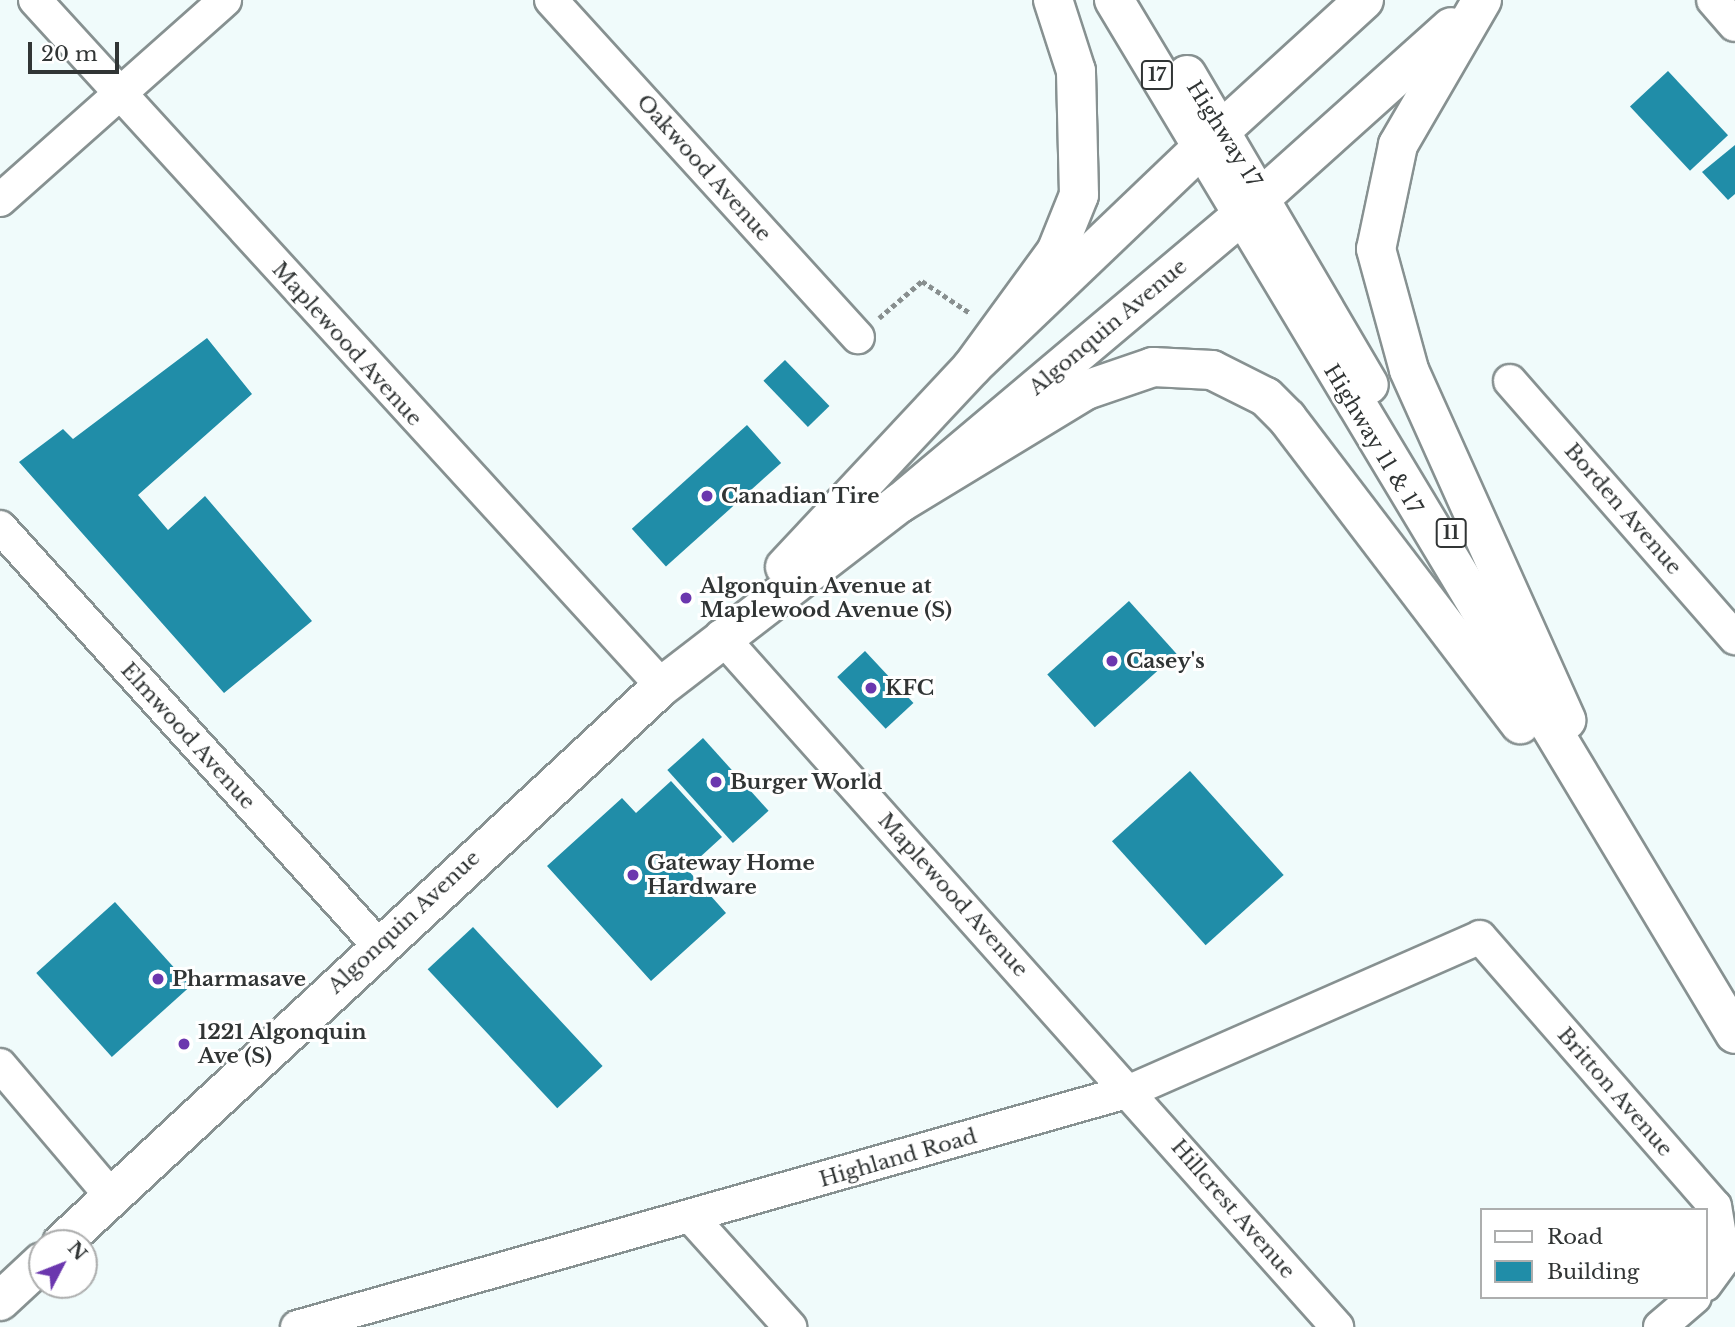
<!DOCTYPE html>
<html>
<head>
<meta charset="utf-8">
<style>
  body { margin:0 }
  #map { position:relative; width:1735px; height:1327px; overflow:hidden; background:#f0fbfb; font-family:"Libre Baskerville",serif }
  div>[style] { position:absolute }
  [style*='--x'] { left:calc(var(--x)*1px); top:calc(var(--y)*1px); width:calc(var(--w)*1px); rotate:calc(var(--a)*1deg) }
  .building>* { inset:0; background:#208da8; transform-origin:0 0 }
  .path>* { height:4.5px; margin-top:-2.25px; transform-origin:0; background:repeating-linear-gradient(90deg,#888f8f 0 5px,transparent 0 8.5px) }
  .roads { filter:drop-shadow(2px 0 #879191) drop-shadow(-2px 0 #879191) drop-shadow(0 2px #879191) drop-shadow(0 -2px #879191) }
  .street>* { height:32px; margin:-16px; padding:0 16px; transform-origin:16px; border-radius:16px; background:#fff }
  .secondary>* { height:38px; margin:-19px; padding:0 19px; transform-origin:19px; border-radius:19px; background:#fff }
  .highway>* { height:38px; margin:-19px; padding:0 19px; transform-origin:19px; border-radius:19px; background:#fff }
  .dots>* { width:19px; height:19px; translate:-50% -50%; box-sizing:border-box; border:4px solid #fff; border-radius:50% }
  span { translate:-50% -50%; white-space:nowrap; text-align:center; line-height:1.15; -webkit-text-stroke:6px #fff; paint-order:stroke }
  .shield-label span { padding:2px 5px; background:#fff; border:2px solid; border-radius:5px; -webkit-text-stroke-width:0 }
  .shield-label { font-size:19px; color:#313535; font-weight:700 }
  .street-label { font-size:21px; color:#313535 }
  .poi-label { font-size:21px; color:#313535; font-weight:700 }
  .left { translate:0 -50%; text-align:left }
  .legend { position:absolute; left:1480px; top:1208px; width:228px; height:91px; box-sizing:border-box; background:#fff; border:2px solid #adaeae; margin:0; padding:9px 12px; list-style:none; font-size:21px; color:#313535 }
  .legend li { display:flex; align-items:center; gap:14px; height:35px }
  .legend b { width:35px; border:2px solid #adaeae }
  .north { position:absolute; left:28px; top:1229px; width:70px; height:70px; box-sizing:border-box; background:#fff; border:2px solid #adaeae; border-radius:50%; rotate:48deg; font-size:19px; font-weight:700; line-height:28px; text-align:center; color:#313535 }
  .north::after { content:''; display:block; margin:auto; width:24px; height:32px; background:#6b37ae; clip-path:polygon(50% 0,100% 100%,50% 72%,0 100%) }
  .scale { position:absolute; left:28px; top:42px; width:91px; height:32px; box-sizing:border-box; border:4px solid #313535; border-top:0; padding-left:9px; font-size:21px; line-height:24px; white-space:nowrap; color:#313535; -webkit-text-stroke:5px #fff; paint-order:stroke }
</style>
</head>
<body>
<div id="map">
  <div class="building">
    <div style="left:1668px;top:71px;width:88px;height:52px;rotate:47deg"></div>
    <div style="clip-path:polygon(1735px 145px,1735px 194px,1728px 200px,1702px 172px)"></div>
    <div style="clip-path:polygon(207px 338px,252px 394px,138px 495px,168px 530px,205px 496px,312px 621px,224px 693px,19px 462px,63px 429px,73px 439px)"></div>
    <div style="left:785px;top:360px;width:64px;height:30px;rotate:46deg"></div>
    <div style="left:747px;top:425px;width:51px;height:155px;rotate:48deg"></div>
    <div style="left:1129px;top:601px;width:71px;height:110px;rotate:48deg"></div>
    <div style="left:865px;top:651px;width:71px;height:38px;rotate:47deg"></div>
    <div style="left:703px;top:738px;width:98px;height:48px;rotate:48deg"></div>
    <div style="left:1190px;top:771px;width:140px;height:105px;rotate:48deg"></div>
    <div style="clip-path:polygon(671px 781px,722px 837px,687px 869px,726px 913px,651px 981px,547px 866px,622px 798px,636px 813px)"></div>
    <div style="left:115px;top:902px;width:113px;height:106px;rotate:48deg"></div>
    <div style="left:473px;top:927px;width:190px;height:62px;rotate:47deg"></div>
  </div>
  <div class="path">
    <div style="--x:879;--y:318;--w:57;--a:-40.7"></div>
    <div style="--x:922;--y:281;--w:58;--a:33.7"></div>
  </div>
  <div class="roads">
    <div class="street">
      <div style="--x:35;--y:0;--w:929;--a:47.57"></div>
      <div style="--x:551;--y:0;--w:456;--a:47.7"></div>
      <div style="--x:1713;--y:0;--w:33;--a:49"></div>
      <div style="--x:0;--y:200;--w:301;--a:-41.6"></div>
      <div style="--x:1510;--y:381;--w:342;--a:48.8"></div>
      <div style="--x:0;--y:527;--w:564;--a:47.88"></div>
      <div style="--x:721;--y:636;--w:926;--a:48.28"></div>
      <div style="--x:0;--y:1065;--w:173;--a:49.7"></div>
      <div style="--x:692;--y:1218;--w:147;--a:48"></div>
      <div style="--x:297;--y:1327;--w:866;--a:-15.82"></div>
      <div style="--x:1130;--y:1091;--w:382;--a:-23.7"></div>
      <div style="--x:1480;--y:937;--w:357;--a:48.9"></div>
      <div style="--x:1715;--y:1206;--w:54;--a:80.4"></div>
      <div style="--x:1724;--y:1259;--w:32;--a:126"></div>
      <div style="--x:1660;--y:1327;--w:46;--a:-40.6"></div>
    </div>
    <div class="secondary">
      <div style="--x:785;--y:567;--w:274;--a:-46.9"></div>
      <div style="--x:972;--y:367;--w:315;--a:-43.7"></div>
      <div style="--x:62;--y:1243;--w:819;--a:-42.87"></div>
      <div style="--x:662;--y:686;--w:300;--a:-37.6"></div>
      <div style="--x:900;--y:503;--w:444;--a:-40.1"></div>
      <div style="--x:0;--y:1301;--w:57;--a:-42.9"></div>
    </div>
    <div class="highway">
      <div style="--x:1114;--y:0;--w:1206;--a:59.01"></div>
      <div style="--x:1482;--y:0;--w:168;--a:120.1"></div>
      <div style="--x:1398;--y:145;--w:106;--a:101.9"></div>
      <div style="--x:1376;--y:249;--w:125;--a:74.7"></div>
      <div style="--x:1409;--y:370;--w:384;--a:65.8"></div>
      <div style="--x:1187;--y:75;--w:359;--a:59.6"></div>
      <div style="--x:1203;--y:147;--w:218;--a:-42.4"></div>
      <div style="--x:1244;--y:213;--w:278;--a:-41.9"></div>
      <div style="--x:972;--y:367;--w:142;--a:-53.9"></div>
      <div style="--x:1056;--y:252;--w:61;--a:-68"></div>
      <div style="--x:1079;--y:195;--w:124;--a:-91.4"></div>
      <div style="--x:1076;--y:71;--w:75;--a:-107.9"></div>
      <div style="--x:900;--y:503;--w:218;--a:-31.3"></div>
      <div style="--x:1086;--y:390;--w:71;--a:-18.9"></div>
      <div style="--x:1153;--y:367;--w:59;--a:2.9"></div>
      <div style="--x:1212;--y:370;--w:60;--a:26.6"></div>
      <div style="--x:1266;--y:397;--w:30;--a:45"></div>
      <div style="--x:1287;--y:418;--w:385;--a:52.7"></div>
    </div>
  </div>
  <div class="dots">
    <div style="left:707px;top:496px;background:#6b37ae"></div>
    <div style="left:686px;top:598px;background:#6b37ae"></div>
    <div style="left:1112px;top:661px;background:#6b37ae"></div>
    <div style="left:871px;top:688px;background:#6b37ae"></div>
    <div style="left:716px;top:782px;background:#6b37ae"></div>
    <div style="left:633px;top:875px;background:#6b37ae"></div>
    <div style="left:158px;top:979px;background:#6b37ae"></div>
    <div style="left:184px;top:1044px;background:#6b37ae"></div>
  </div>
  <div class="shield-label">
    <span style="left:1157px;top:75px">17</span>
    <span style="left:1451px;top:533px">11</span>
  </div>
  <div class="street-label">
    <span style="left:1224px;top:134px;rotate:58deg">Highway 17</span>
    <span style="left:704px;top:168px;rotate:48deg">Oakwood Avenue</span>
    <span style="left:1108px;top:327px;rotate:-40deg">Algonquin Avenue</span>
    <span style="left:347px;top:344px;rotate:48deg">Maplewood Avenue</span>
    <span style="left:1373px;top:439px;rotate:59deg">Highway 11 &amp; 17</span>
    <span style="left:1623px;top:509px;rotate:49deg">Borden Avenue</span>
    <span style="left:188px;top:736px;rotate:48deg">Elmwood Avenue</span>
    <span style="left:953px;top:895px;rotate:48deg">Maplewood Avenue</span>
    <span style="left:404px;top:922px;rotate:-43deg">Algonquin Avenue</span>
    <span style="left:1615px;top:1092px;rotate:49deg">Britton Avenue</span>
    <span style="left:898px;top:1158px;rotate:-16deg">Highland Road</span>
    <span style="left:1233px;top:1209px;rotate:49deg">Hillcrest Avenue</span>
  </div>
  <div class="poi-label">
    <span class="left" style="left:721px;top:496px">Canadian Tire</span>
    <span class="left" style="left:700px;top:598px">Algonquin Avenue at<br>Maplewood Avenue (S)</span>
    <span class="left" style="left:1126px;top:661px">Casey's</span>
    <span class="left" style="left:885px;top:688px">KFC</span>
    <span class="left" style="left:730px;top:782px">Burger World</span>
    <span class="left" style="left:647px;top:875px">Gateway Home<br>Hardware</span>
    <span class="left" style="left:172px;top:979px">Pharmasave</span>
    <span class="left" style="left:198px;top:1044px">1221 Algonquin<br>Ave (S)</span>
  </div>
  <ul class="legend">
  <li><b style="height:9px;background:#fff"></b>Road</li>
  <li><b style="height:19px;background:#208da8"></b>Building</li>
  </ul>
  <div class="north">N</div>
  <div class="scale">20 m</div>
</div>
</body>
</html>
